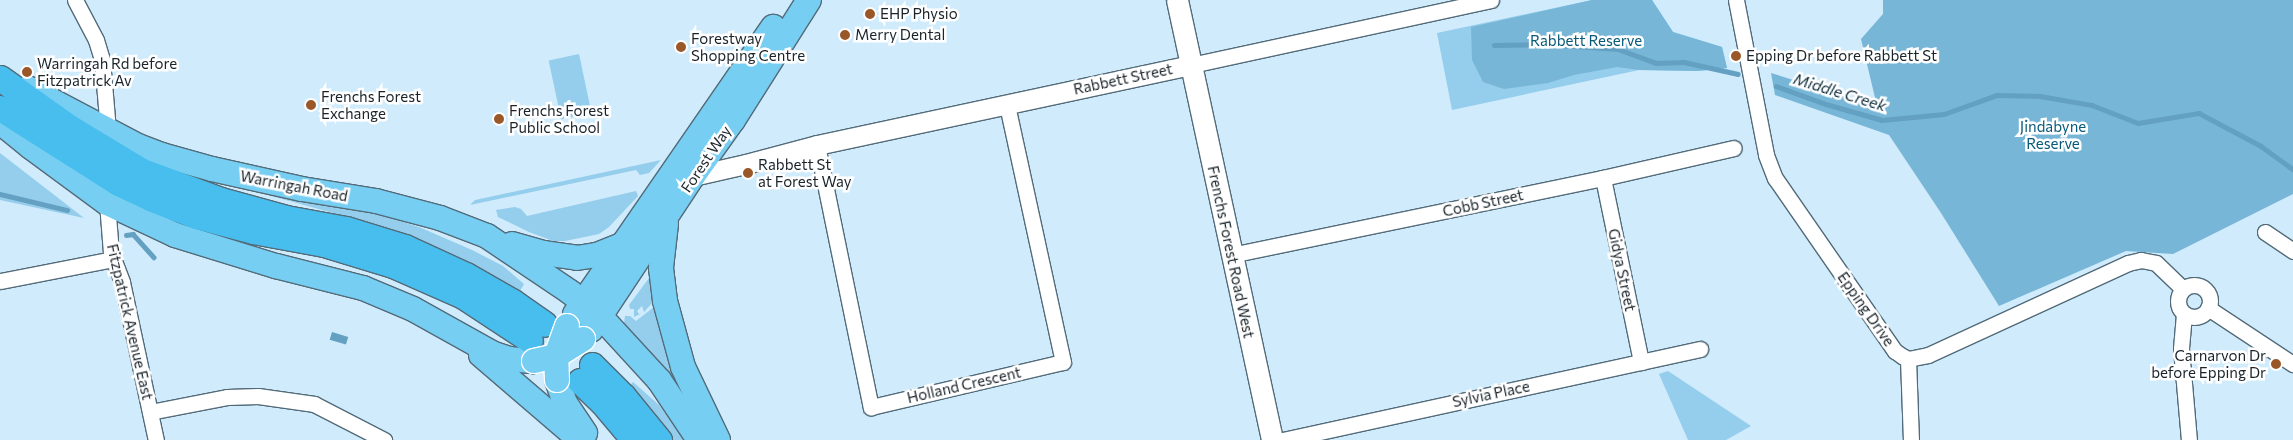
<!DOCTYPE html>
<html>
<head>
<meta charset="utf-8">
<style>
  body { margin:0 }
  #map { position:relative; width:2293px; height:440px; overflow:hidden; background:#cfebfc; font-family:Commissioner,sans-serif }
  div>[style] { position:absolute }
  [style*='--x'] { left:calc(var(--x)*1px); top:calc(var(--y)*1px); width:calc(var(--w)*1px); rotate:calc(var(--a)*1deg) }
  .green>* { inset:0; background:#95cdec; transform-origin:0 0 }
  .forest>* { inset:0; background:#78b6d8 }
  .water>* { inset:0; background:#63a0c1; transform-origin:0 0 }
  .stream>* { height:4.5px; margin:-2.25px; padding:0 2.25px; transform-origin:2.25px; border-radius:2.25px; background:#63a0c1 }
  .roads { filter:drop-shadow(1px 0 #536b79) drop-shadow(-1px 0 #536b79) drop-shadow(0 1px #536b79) drop-shadow(0 -1px #536b79) }
  .minor>* { height:15px; margin:-7.5px; padding:0 7.5px; transform-origin:7.5px; border-radius:7.5px; background:#fff }
  .minor>.ring { margin:-7.5px; padding:0; box-sizing:content-box; background:none; border:15px solid #fff; border-radius:50% }
  .tertiary>* { height:19px; margin:-9.5px; padding:0 9.5px; transform-origin:9.5px; border-radius:9.5px; background:#fff }
  .secondary>* { height:21px; margin:-10.5px; padding:0 10.5px; transform-origin:10.5px; border-radius:10.5px; background:#fff }
  .primary>* { height:24px; margin:-12px; padding:0 12px; transform-origin:12px; border-radius:12px; background:#76cef2 }
  .trunk>* { height:25px; margin:-12.5px; padding:0 12.5px; transform-origin:12.5px; border-radius:12.5px; background:#48beee }
  .bridges { filter:drop-shadow(1px 0 #fff) drop-shadow(-1px 0 #fff) drop-shadow(0 1px #fff) drop-shadow(0 -1px #fff) }
  .primary-bridge>* { height:24px; margin:-12px; padding:0 12px; transform-origin:12px; border-radius:12px; background:#76cef2 }
  .dots>* { width:14px; height:14px; translate:-50% -50%; box-sizing:border-box; border:2px solid #fff; border-radius:50% }
  span { translate:-50% -50%; white-space:nowrap; text-align:center; line-height:1.15; -webkit-text-stroke:5px #fff; paint-order:stroke }
  .poi-label { font-size:15px; color:#192329 }
  .left { translate:0 -50%; text-align:left }
  .right { translate:-100% -50%; text-align:right }
  .park-label { font-size:15px; color:#07597a }
  .street-label { font-size:15px; color:#192329 }
  .water-label { font-size:16px; color:#122f3e; font-style:italic }
</style>
</head>
<body>
<div id="map">
  <div class="green">
    <div style="clip-path:polygon(1592px 0,1652px 0,1673px 32px,1722px 47px,1727px 68px,1698px 71px,1639px 70px,1452px 110px,1437px 33px)"></div>
    <div style="left:579px;top:54px;width:60px;height:31px;rotate:78deg"></div>
    <div style="clip-path:polygon(0 153px,84px 218px,0 200px)"></div>
    <div style="clip-path:polygon(661px 160px,649px 173px,640px 175px,636px 170px,470px 205px,475px 200px)"></div>
    <div style="clip-path:polygon(248px 183px,363px 209px,419px 227px,472px 250px,503px 266px,524px 284px,520px 291px,473px 265px,416px 238px,366px 222px,246px 189px)"></div>
    <div style="clip-path:polygon(636px 191px,638px 196px,609px 227px,599px 234px,565px 241px,553px 241px,529px 232px,498px 217px,496px 210px,515px 207px,521px 209px,527px 216px)"></div>
    <div style="clip-path:polygon(652px 274px,653px 302px,644px 312px,642px 306px,637px 311px,639px 314px,642px 313px,634px 317px,634px 309px,630px 309px,629px 305px)"></div>
    <div style="clip-path:polygon(660px 306px,702px 424px,664px 367px,624px 323px,625px 316px,630px 316px,636px 321px,654px 307px)"></div>
    <div style="clip-path:polygon(1668px 371px,1751px 426px,1726px 440px,1688px 440px,1659px 374px)"></div>
    <div style="clip-path:polygon(633px 382px,659px 405px,685px 440px,670px 440px,628px 387px)"></div>
  </div>
  <div class="forest">
    <div style="clip-path:polygon(1592px 0,1652px 0,1673px 32px,1722px 47px,1727px 68px,1698px 71px,1639px 70px,1617px 67px,1574px 75px,1548px 83px,1504px 89px,1483px 82px,1472px 60px,1471px 27px)"></div>
    <div style="clip-path:polygon(1883px 0,2293px 0,2293px 194px,2173px 254px,2126px 251px,1999px 306px,1941px 213px,1889px 135px,1775px 95px,1771px 73px,1877px 106px,1861px 39px,1883px 14px)"></div>
  </div>
  <div class="water">
    <div style="left:332px;top:332px;width:17px;height:8px;rotate:17deg"></div>
  </div>
  <div class="stream">
    <div style="--x:1494;--y:45;--w:50;--a:-1.1"></div>
    <div style="--x:1544;--y:44;--w:74;--a:3.9"></div>
    <div style="--x:1618;--y:49;--w:40;--a:20.2"></div>
    <div style="--x:1656;--y:63;--w:28;--a:-2"></div>
    <div style="--x:1684;--y:62;--w:55;--a:12.5"></div>
    <div style="--x:1776;--y:86;--w:53;--a:19.8"></div>
    <div style="--x:1826;--y:104;--w:58;--a:15.9"></div>
    <div style="--x:1882;--y:120;--w:62;--a:-5.5"></div>
    <div style="--x:1944;--y:114;--w:56;--a:-19.7"></div>
    <div style="--x:1997;--y:95;--w:43;--a:1.3"></div>
    <div style="--x:2040;--y:96;--w:53;--a:9.8"></div>
    <div style="--x:2092;--y:105;--w:49;--a:21.4"></div>
    <div style="--x:2138;--y:123;--w:62;--a:-9.3"></div>
    <div style="--x:2199;--y:113;--w:70;--a:28"></div>
    <div style="--x:2261;--y:146;--w:39;--a:36"></div>
    <div style="--x:0;--y:194;--w:69;--a:13.4"></div>
    <div style="--x:126;--y:235;--w:7;--a:-8"></div>
    <div style="--x:133;--y:234;--w:31;--a:48"></div>
  </div>
  <div class="roads">
    <div class="minor">
      <div style="--x:75;--y:0;--w:45;--a:62.3"></div>
      <div style="--x:96;--y:40;--w:21;--a:73"></div>
      <div style="--x:102;--y:60;--w:70;--a:85.1"></div>
      <div style="--x:1736;--y:0;--w:158;--a:79"></div>
      <div style="--x:1766;--y:155;--w:25;--a:69"></div>
      <div style="--x:1775;--y:178;--w:211;--a:55.3"></div>
      <div style="--x:1895;--y:351;--w:9;--a:36"></div>
      <div style="--x:1902;--y:356;--w:7;--a:27"></div>
      <div style="--x:1908;--y:359;--w:20;--a:-11"></div>
      <div style="--x:1928;--y:355;--w:220;--a:-24.7"></div>
      <div style="--x:2128;--y:263;--w:13;--a:-13"></div>
      <div style="--x:2141;--y:260;--w:15;--a:11"></div>
      <div style="--x:2156;--y:263;--w:37;--a:44"></div>
      <div style="--x:1191;--y:65;--w:307;--a:-12.2"></div>
      <div style="--x:817;--y:145;--w:268;--a:78.4"></div>
      <div style="--x:871;--y:407;--w:197;--a:-13.2"></div>
      <div style="--x:1063;--y:362;--w:263;--a:-102.3"></div>
      <div style="--x:1603;--y:178;--w:188;--a:78.3"></div>
      <div style="--x:107;--y:203;--w:50;--a:85.4"></div>
      <div style="--x:111;--y:253;--w:31;--a:69"></div>
      <div style="--x:122;--y:282;--w:162;--a:77.9"></div>
      <div style="--x:2265;--y:232;--w:34;--a:34"></div>
      <div style="--x:1231;--y:255;--w:380;--a:-11.7"></div>
      <div style="--x:1603;--y:178;--w:134;--a:-12.9"></div>
      <div style="--x:0;--y:281;--w:115;--a:-11"></div>
      <div class="ring" style="left:2178px;top:285px;width:17px;height:17px"></div>
      <div style="--x:2208;--y:308;--w:102;--a:33.4"></div>
      <div style="--x:2184;--y:314;--w:35;--a:95"></div>
      <div style="--x:2181;--y:349;--w:91;--a:85"></div>
      <div style="--x:1908;--y:359;--w:81;--a:87.9"></div>
      <div style="--x:150;--y:412;--w:78;--a:-11"></div>
      <div style="--x:227;--y:397;--w:31;--a:-2"></div>
      <div style="--x:258;--y:396;--w:57;--a:8.1"></div>
      <div style="--x:314;--y:404;--w:79;--a:27.2"></div>
      <div style="--x:1283;--y:440;--w:427;--a:-12.3"></div>
    </div>
    <div class="tertiary">
      <div style="--x:693;--y:176;--w:54;--a:-12.8"></div>
      <div style="--x:746;--y:164;--w:73;--a:-15"></div>
      <div style="--x:817;--y:145;--w:382;--a:-12.1"></div>
    </div>
    <div class="secondary">
      <div style="--x:1177;--y:0;--w:450;--a:77.8"></div>
    </div>
    <div class="primary">
      <div style="--x:28;--y:88;--w:124;--a:27.8"></div>
      <div style="--x:138;--y:146;--w:26;--a:21"></div>
      <div style="--x:162;--y:155;--w:52;--a:15.6"></div>
      <div style="--x:212;--y:169;--w:92;--a:12.5"></div>
      <div style="--x:302;--y:189;--w:75;--a:9.2"></div>
      <div style="--x:376;--y:201;--w:66;--a:14.9"></div>
      <div style="--x:440;--y:218;--w:50;--a:21"></div>
      <div style="--x:487;--y:236;--w:100;--a:34"></div>
      <div style="--x:570;--y:292;--w:40;--a:39"></div>
      <div style="--x:601;--y:317;--w:86;--a:47.4"></div>
      <div style="--x:659;--y:380;--w:72;--a:56.3"></div>
      <div style="--x:0;--y:122;--w:40;--a:39"></div>
      <div style="--x:31;--y:147;--w:94;--a:36.4"></div>
      <div style="--x:107;--y:203;--w:75;--a:25.2"></div>
      <div style="--x:175;--y:235;--w:106;--a:17.1"></div>
      <div style="--x:276;--y:266;--w:90;--a:14.2"></div>
      <div style="--x:363;--y:288;--w:54;--a:22.8"></div>
      <div style="--x:413;--y:309;--w:93;--a:29.1"></div>
      <div style="--x:494;--y:354;--w:16;--a:18"></div>
      <div style="--x:509;--y:359;--w:25;--a:5"></div>
      <div style="--x:666;--y:224;--w:44;--a:96.5"></div>
      <div style="--x:661;--y:268;--w:33;--a:83"></div>
      <div style="--x:665;--y:301;--w:68;--a:74.7"></div>
      <div style="--x:683;--y:367;--w:81;--a:64.4"></div>
      <div style="--x:512;--y:244;--w:32;--a:16"></div>
      <div style="--x:543;--y:253;--w:34;--a:8"></div>
      <div style="--x:577;--y:258;--w:20;--a:-9"></div>
      <div style="--x:597;--y:255;--w:29;--a:-22"></div>
      <div style="--x:575;--y:314;--w:349;--a:-55.4"></div>
      <div style="--x:591;--y:330;--w:185;--a:-56.5"></div>
      <div style="--x:693;--y:176;--w:69;--a:-54.5"></div>
      <div style="--x:733;--y:120;--w:142;--a:-57.7"></div>
      <div style="--x:481;--y:355;--w:130;--a:40.6"></div>
      <div style="--x:557;--y:380;--w:24;--a:71"></div>
      <div style="--x:565;--y:403;--w:36;--a:56"></div>
    </div>
    <div class="trunk">
      <div style="--x:0;--y:78;--w:85;--a:35.4"></div>
      <div style="--x:69;--y:127;--w:85;--a:31.1"></div>
      <div style="--x:142;--y:171;--w:84;--a:20.2"></div>
      <div style="--x:221;--y:200;--w:67;--a:15.5"></div>
      <div style="--x:286;--y:218;--w:61;--a:10.4"></div>
      <div style="--x:346;--y:229;--w:62;--a:17"></div>
      <div style="--x:405;--y:247;--w:67;--a:24.7"></div>
      <div style="--x:466;--y:275;--w:54;--a:29.9"></div>
      <div style="--x:513;--y:302;--w:38;--a:35"></div>
      <div style="--x:0;--y:108;--w:140;--a:32.4"></div>
      <div style="--x:118;--y:183;--w:35;--a:25"></div>
      <div style="--x:150;--y:198;--w:49;--a:21.4"></div>
      <div style="--x:196;--y:216;--w:59;--a:14.7"></div>
      <div style="--x:253;--y:231;--w:72;--a:10.4"></div>
      <div style="--x:324;--y:244;--w:72;--a:16.9"></div>
      <div style="--x:393;--y:265;--w:77;--a:23.9"></div>
      <div style="--x:463;--y:296;--w:80;--a:33.3"></div>
      <div style="--x:592;--y:365;--w:44;--a:45"></div>
      <div style="--x:623;--y:396;--w:57;--a:50.7"></div>
      <div style="--x:580;--y:381;--w:30;--a:44"></div>
      <div style="--x:602;--y:402;--w:50;--a:49.9"></div>
    </div>
  </div>
  <div class="bridges">
    <div class="primary-bridge">
      <div style="--x:534;--y:361;--w:23;--a:-13"></div>
      <div style="--x:556;--y:356;--w:32;--a:-32"></div>
      <div style="--x:557;--y:380;--w:24;--a:-92"></div>
      <div style="--x:556;--y:356;--w:32;--a:-70"></div>
    </div>
  </div>
  <div class="dots">
    <div style="left:870px;top:14px;background:#9a5727"></div>
    <div style="left:845px;top:35px;background:#9a5727"></div>
    <div style="left:681px;top:47px;background:#9a5727"></div>
    <div style="left:1736px;top:56px;background:#9a5727"></div>
    <div style="left:27px;top:72px;background:#9a5727"></div>
    <div style="left:311px;top:105px;background:#9a5727"></div>
    <div style="left:499px;top:119px;background:#9a5727"></div>
    <div style="left:748px;top:173px;background:#9a5727"></div>
    <div style="left:2276px;top:364px;background:#9a5727"></div>
  </div>
  <div class="poi-label">
    <span class="left" style="left:880px;top:14px">EHP Physio</span>
    <span class="left" style="left:855px;top:35px">Merry Dental</span>
    <span class="left" style="left:691px;top:47px">Forestway<br>Shopping Centre</span>
    <span class="left" style="left:1746px;top:56px">Epping Dr before Rabbett St</span>
    <span class="left" style="left:37px;top:72px">Warringah Rd before<br>Fitzpatrick Av</span>
    <span class="left" style="left:321px;top:105px">Frenchs Forest<br>Exchange</span>
    <span class="left" style="left:509px;top:119px">Frenchs Forest<br>Public School</span>
    <span class="left" style="left:758px;top:173px">Rabbett St<br>at Forest Way</span>
    <span class="right" style="left:2266px;top:364px">Carnarvon Dr<br>before Epping Dr</span>
  </div>
  <div class="park-label">
    <span style="left:1586px;top:41px">Rabbett Reserve</span>
    <span style="left:2053px;top:135px">Jindabyne<br>Reserve</span>
  </div>
  <div class="street-label">
    <span style="left:1123px;top:79px;rotate:-12deg">Rabbett Street</span>
    <span style="left:706px;top:159px;rotate:-56deg">Forest Way</span>
    <span style="left:294px;top:186px;rotate:11deg">Warringah Road</span>
    <span style="left:1483px;top:203px;rotate:-12deg">Cobb Street</span>
    <span style="left:1231px;top:252px;rotate:78deg">Frenchs Forest Road West</span>
    <span style="left:1622px;top:270px;rotate:78deg">Gidya Street</span>
    <span style="left:1866px;top:309px;rotate:55deg">Epping Drive</span>
    <span style="left:130px;top:322px;rotate:77deg">Fitzpatrick Avenue East</span>
    <span style="left:964px;top:385px;rotate:-13deg">Holland Crescent</span>
    <span style="left:1491px;top:394px;rotate:-12deg">Sylvia Place</span>
  </div>
  <div class="water-label">
    <span style="left:1840px;top:92px;rotate:17deg">Middle Creek</span>
  </div>
</div>
</body>
</html>
